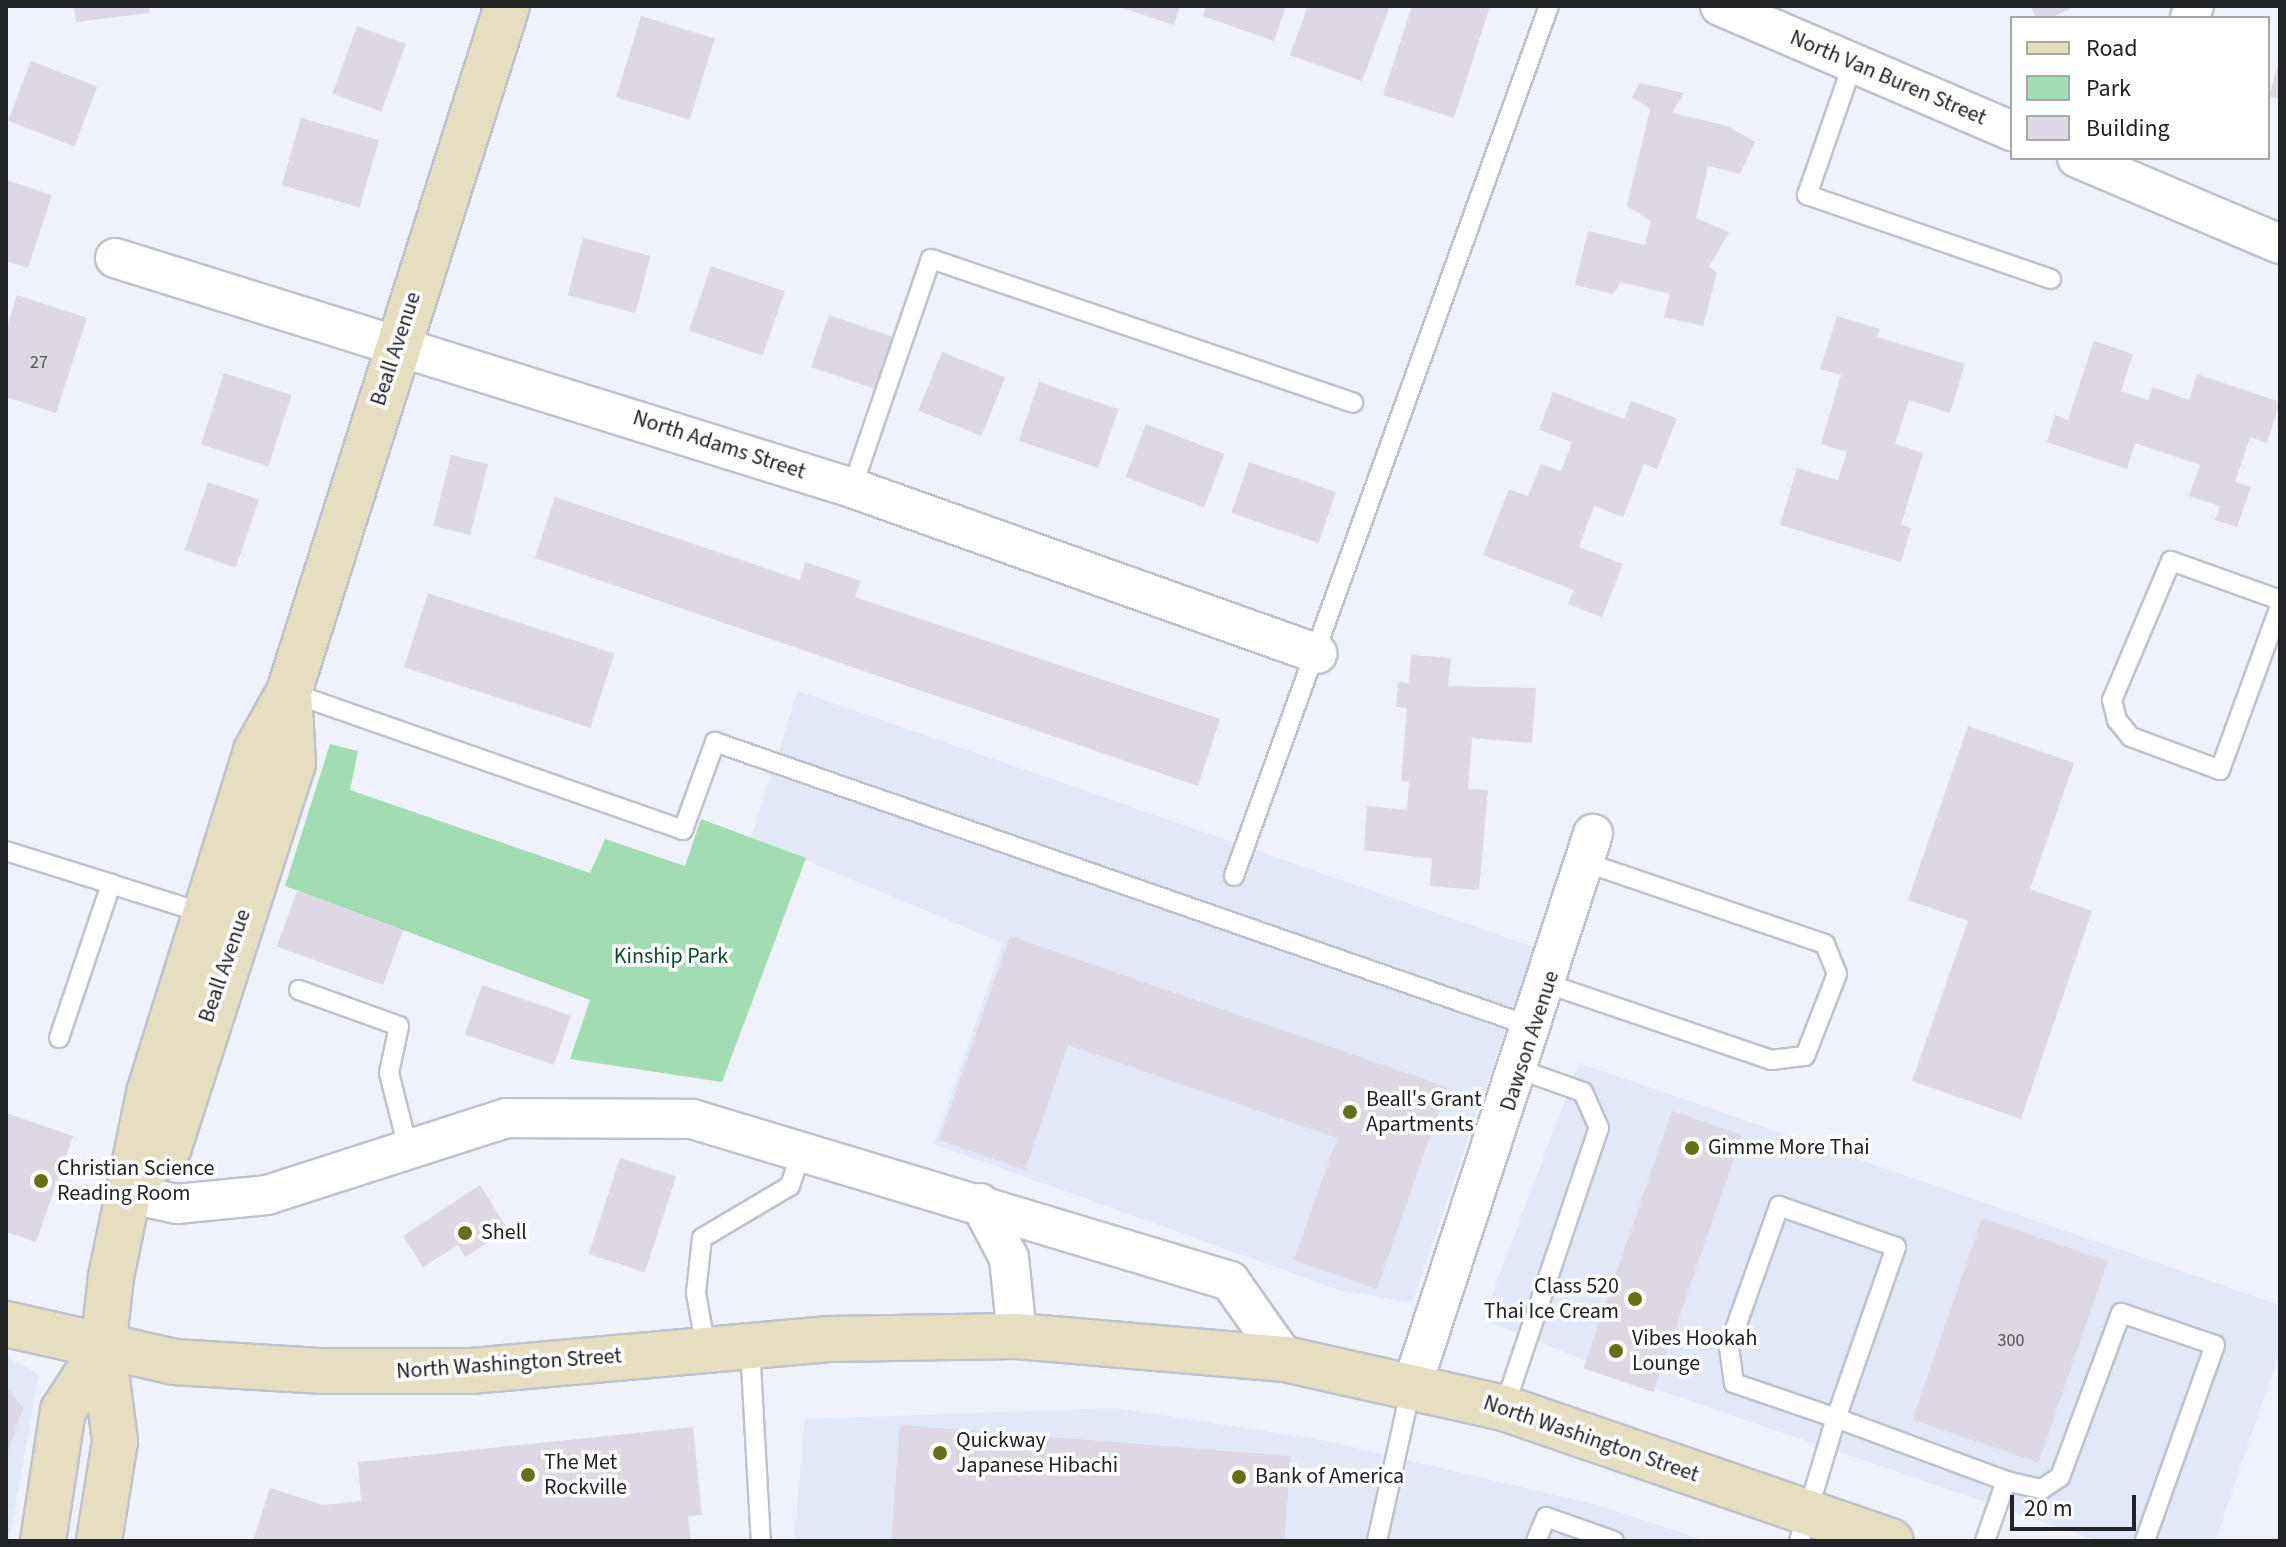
<!DOCTYPE html>
<html>
<head>
<meta charset="utf-8">
<style>
  body { margin:0 }
  #map { position:relative; width:2286px; height:1547px; overflow:hidden; background:#eff2fb; font-family:"Source Sans 3",sans-serif }
  div>[style] { position:absolute }
  [style*='--x'] { left:calc(var(--x)*1px); top:calc(var(--y)*1px); width:calc(var(--w)*1px); rotate:calc(var(--a)*1deg) }
  .built>* { inset:0; background:#e1e8f8 }
  .green>* { inset:0; background:#a2dcb2 }
  .building>* { inset:0; background:#ddd8e1; transform-origin:0 0 }
  .roads { filter:drop-shadow(2px 0 #bfc2cb) drop-shadow(-2px 0 #bfc2cb) drop-shadow(0 2px #bfc2cb) drop-shadow(0 -2px #bfc2cb) }
  .lane>* { height:18px; margin:-9px; padding:0 9px; transform-origin:9px; border-radius:9px; background:#fff }
  .street>* { height:38px; margin:-19px; padding:0 19px; transform-origin:19px; border-radius:19px; background:#fff }
  .secondary>* { height:44px; margin:-22px; padding:0 22px; transform-origin:22px; border-radius:22px; background:#e6dec1 }
  .dots>* { width:22px; height:22px; translate:-50% -50%; box-sizing:border-box; border:4px solid #fff; border-radius:50% }
  span { translate:-50% -50%; white-space:nowrap; text-align:center; line-height:1.15; -webkit-text-stroke:7px #fff; paint-order:stroke }
  .number-label { font-size:18px; color:#505055 }
  .number-label span { -webkit-text-stroke-width:0 }
  .street-label { font-size:22px; color:#212226 }
  .park-label { font-size:22px; color:#0c4a27 }
  .poi-label { font-size:22px; color:#212226 }
  .left { translate:0 -50%; text-align:left }
  .right { translate:-100% -50%; text-align:right }
  .frame { position:absolute; inset:0; border:8px solid #212226; pointer-events:none }
  .legend { position:absolute; left:2010px; top:16px; width:260px; height:144px; box-sizing:border-box; background:#fff; border:2px solid #a6a7a8; margin:0; padding:10px 14px; list-style:none; font-size:24px; color:#212226 }
  .legend li { display:flex; align-items:center; gap:16px; height:40px }
  .legend b { width:40px; border:2px solid #a6a7a8 }
  .scale { position:absolute; left:2010px; top:1495px; width:126px; height:36px; box-sizing:border-box; border:4px solid #212226; border-top:0; padding-left:10px; font-size:24px; line-height:28px; white-space:nowrap; color:#212226; -webkit-text-stroke:6px #fff; paint-order:stroke }
</style>
</head>
<body>
<div id="map">
  <div class="built">
    <div style="clip-path:polygon(798px 691px,1534px 947px,1412px 1303px,1339px 1290px,934px 1144px,1003px 943px,751px 837px)"></div>
    <div style="clip-path:polygon(1579px 1063px,2280px 1305px,2280px 1352px,2215px 1541px,2099px 1541px,1653px 1388px,1483px 1319px)"></div>
    <div style="clip-path:polygon(6px 1357px,39px 1374px,9px 1541px,6px 1541px)"></div>
    <div style="clip-path:polygon(1115px 1408px,1322px 1440px,1593px 1504px,1706px 1541px,794px 1541px,805px 1419px)"></div>
  </div>
  <div class="green">
    <div style="clip-path:polygon(330px 744px,358px 751px,350px 790px,590px 873px,605px 839px,685px 866px,701px 819px,806px 858px,722px 1082px,570px 1059px,590px 1000px,285px 886px)"></div>
  </div>
  <div class="building">
    <div style="clip-path:polygon(74px 6px,149px 6px,150px 13px,76px 22px)"></div>
    <div style="clip-path:polygon(1117px 6px,1180px 6px,1174px 25px)"></div>
    <div style="clip-path:polygon(1206px 6px,1286px 6px,1274px 41px,1203px 16px)"></div>
    <div style="clip-path:polygon(1308px 6px,1390px 6px,1362px 81px,1290px 55px)"></div>
    <div style="clip-path:polygon(1412px 6px,1490px 6px,1454px 118px,1383px 95px)"></div>
    <div style="clip-path:polygon(2031px 6px,2076px 6px,2050px 18px,2036px 18px)"></div>
    <div style="left:641px;top:16px;width:77px;height:85px;rotate:17deg"></div>
    <div style="left:357px;top:26px;width:52px;height:72px;rotate:20deg"></div>
    <div style="left:31px;top:61px;width:71px;height:64px;rotate:21deg"></div>
    <div style="clip-path:polygon(2279px 61px,2280px 61px,2280px 99px,2269px 96px)"></div>
    <div style="clip-path:polygon(1640px 83px,1684px 93px,1672px 113px,1728px 126px,1755px 142px,1740px 174px,1708px 166px,1696px 218px,1729px 232px,1709px 267px,1717px 273px,1703px 326px,1664px 317px,1670px 294px,1621px 282px,1613px 294px,1575px 285px,1588px 231px,1645px 245px,1651px 221px,1627px 206px,1650px 109px,1632px 97px)"></div>
    <div style="left:301px;top:118px;width:81px;height:70px;rotate:16deg"></div>
    <div style="clip-path:polygon(6px 180px,52px 195px,28px 268px,6px 261px)"></div>
    <div style="left:583px;top:238px;width:70px;height:59px;rotate:15deg"></div>
    <div style="left:711px;top:266px;width:78px;height:68px;rotate:19deg"></div>
    <div style="clip-path:polygon(17px 295px,87px 318px,56px 413px,6px 397px,6px 330px)"></div>
    <div style="left:829px;top:315px;width:67px;height:55px;rotate:19deg"></div>
    <div style="clip-path:polygon(1837px 316px,1880px 329px,1877px 337px,1965px 364px,1950px 413px,1909px 400px,1895px 444px,1923px 453px,1901px 525px,1911px 528px,1901px 562px,1780px 525px,1797px 468px,1838px 480px,1847px 452px,1821px 444px,1841px 375px,1820px 369px)"></div>
    <div style="clip-path:polygon(2094px 341px,2133px 354px,2121px 391px,2148px 400px,2153px 387px,2189px 400px,2197px 374px,2280px 402px,2267px 443px,2250px 437px,2235px 482px,2251px 487px,2237px 527px,2215px 520px,2220px 506px,2189px 496px,2200px 465px,2135px 443px,2127px 469px,2047px 442px,2055px 415px,2068px 420px)"></div>
    <div style="left:942px;top:352px;width:68px;height:63px;rotate:22deg"></div>
    <div style="left:224px;top:373px;width:71px;height:75px;rotate:18deg"></div>
    <div style="left:1039px;top:382px;width:84px;height:62px;rotate:19deg"></div>
    <div style="clip-path:polygon(1553px 392px,1624px 419px,1631px 401px,1677px 418px,1657px 469px,1644px 464px,1623px 517px,1594px 506px,1579px 547px,1623px 564px,1602px 617px,1568px 604px,1574px 590px,1483px 555px,1509px 489px,1528px 496px,1541px 464px,1561px 471px,1572px 442px,1539px 430px)"></div>
    <div style="left:1146px;top:424px;width:84px;height:57px;rotate:21deg"></div>
    <div style="left:451px;top:455px;width:38px;height:73px;rotate:14deg"></div>
    <div style="left:1249px;top:462px;width:92px;height:54px;rotate:19deg"></div>
    <div style="left:208px;top:482px;width:54px;height:72px;rotate:19deg"></div>
    <div style="clip-path:polygon(555px 497px,800px 580px,805px 562px,861px 581px,855px 597px,1220px 719px,1198px 786px,535px 558px)"></div>
    <div style="left:428px;top:593px;width:196px;height:78px;rotate:18deg"></div>
    <div style="clip-path:polygon(1411px 655px,1451px 658px,1448px 686px,1536px 688px,1532px 743px,1472px 738px,1468px 789px,1488px 790px,1479px 890px,1430px 886px,1432px 859px,1364px 850px,1367px 806px,1407px 810px,1409px 782px,1401px 781px,1407px 708px,1396px 707px,1398px 682px,1409px 683px)"></div>
    <div style="clip-path:polygon(1968px 726px,2074px 763px,2030px 889px,2092px 911px,2021px 1119px,1912px 1081px,1968px 921px,1908px 900px)"></div>
    <div style="left:297px;top:891px;width:113px;height:59px;rotate:20deg"></div>
    <div style="clip-path:polygon(1010px 936px,1447px 1087px,1377px 1289px,1294px 1260px,1337px 1138px,1068px 1045px,1025px 1170px,939px 1140px)"></div>
    <div style="left:482px;top:985px;width:94px;height:52px;rotate:19deg"></div>
    <div style="left:1672px;top:1111px;width:74px;height:272px;rotate:19deg"></div>
    <div style="clip-path:polygon(6px 1113px,73px 1136px,36px 1242px,6px 1232px)"></div>
    <div style="left:620px;top:1158px;width:59px;height:101px;rotate:18deg"></div>
    <div style="clip-path:polygon(480px 1185px,508px 1230px,465px 1257px,458px 1245px,423px 1267px,403px 1236px)"></div>
    <div style="left:1982px;top:1218px;width:133px;height:213px;rotate:19deg"></div>
    <div style="clip-path:polygon(6px 1387px,23px 1408px,8px 1452px,6px 1451px)"></div>
    <div style="clip-path:polygon(900px 1425px,1291px 1456px,1284px 1538px,1299px 1541px,891px 1541px)"></div>
    <div style="clip-path:polygon(693px 1427px,702px 1515px,688px 1516px,691px 1541px,253px 1541px,270px 1488px,323px 1505px,361px 1501px,358px 1462px)"></div>
  </div>
  <div class="roads">
    <div class="lane">
      <div style="--x:1853;--y:63;--w:140;--a:109.2"></div>
      <div style="--x:1807;--y:195;--w:258;--a:19"></div>
      <div style="--x:852;--y:488;--w:242;--a:-71"></div>
      <div style="--x:931;--y:259;--w:446;--a:18.8"></div>
      <div style="--x:2280;--y:600;--w:116;--a:-160.3"></div>
      <div style="--x:2171;--y:561;--w:151;--a:113"></div>
      <div style="--x:2112;--y:700;--w:21;--a:76"></div>
      <div style="--x:2117;--y:720;--w:22;--a:51"></div>
      <div style="--x:2131;--y:737;--w:95;--a:20.3"></div>
      <div style="--x:2220;--y:770;--w:175;--a:-69.9"></div>
      <div style="--x:289;--y:692;--w:417;--a:19.3"></div>
      <div style="--x:683;--y:830;--w:94;--a:-70"></div>
      <div style="--x:715;--y:742;--w:866;--a:19.21"></div>
      <div style="--x:6;--y:851;--w:110;--a:17.4"></div>
      <div style="--x:1234;--y:876;--w:925;--a:-70.1"></div>
      <div style="--x:1548;--y:984;--w:236;--a:18.8"></div>
      <div style="--x:1771;--y:1060;--w:34;--a:-7"></div>
      <div style="--x:1805;--y:1056;--w:88;--a:-68.7"></div>
      <div style="--x:1837;--y:974;--w:32;--a:-112"></div>
      <div style="--x:1825;--y:944;--w:255;--a:-161.2"></div>
      <div style="--x:299;--y:990;--w:106;--a:19.8"></div>
      <div style="--x:399;--y:1026;--w:48;--a:102"></div>
      <div style="--x:389;--y:1073;--w:77;--a:75.8"></div>
      <div style="--x:59;--y:1038;--w:163;--a:-71.3"></div>
      <div style="--x:111;--y:884;--w:100;--a:17.5"></div>
      <div style="--x:1779;--y:1206;--w:124;--a:19.3"></div>
      <div style="--x:1896;--y:1247;--w:181;--a:109.3"></div>
      <div style="--x:1836;--y:1418;--w:108;--a:-161.1"></div>
      <div style="--x:1734;--y:1383;--w:37;--a:-98"></div>
      <div style="--x:1729;--y:1346;--w:149;--a:-70.3"></div>
      <div style="--x:750;--y:1347;--w:194;--a:86.8"></div>
      <div style="--x:706;--y:1349;--w:57;--a:-100.1"></div>
      <div style="--x:696;--y:1293;--w:55;--a:-83.8"></div>
      <div style="--x:702;--y:1238;--w:102;--a:-30.6"></div>
      <div style="--x:790;--y:1186;--w:39;--a:-72"></div>
      <div style="--x:1504;--y:1408;--w:296;--a:-71.3"></div>
      <div style="--x:1599;--y:1128;--w:39;--a:-114"></div>
      <div style="--x:1583;--y:1092;--w:66;--a:-160.5"></div>
      <div style="--x:1377;--y:1541;--w:157;--a:-77.5"></div>
      <div style="--x:1536;--y:1541;--w:26;--a:-67"></div>
      <div style="--x:1546;--y:1517;--w:72;--a:19.4"></div>
      <div style="--x:1799;--y:1541;--w:128;--a:-73.3"></div>
      <div style="--x:1836;--y:1418;--w:181;--a:20.3"></div>
      <div style="--x:1985;--y:1541;--w:64;--a:-70.7"></div>
      <div style="--x:2006;--y:1481;--w:37;--a:13"></div>
      <div style="--x:2042;--y:1489;--w:22;--a:-34"></div>
      <div style="--x:2060;--y:1477;--w:175;--a:-69.6"></div>
      <div style="--x:2121;--y:1313;--w:99;--a:18.8"></div>
      <div style="--x:2215;--y:1345;--w:208;--a:109.7"></div>
    </div>
    <div class="street">
      <div style="--x:1720;--y:6;--w:318;--a:23.2"></div>
      <div style="--x:2190;--y:18;--w:13;--a:-72"></div>
      <div style="--x:2077;--y:158;--w:220;--a:23"></div>
      <div style="--x:115;--y:258;--w:772;--a:17.33"></div>
      <div style="--x:852;--y:488;--w:494;--a:19.6"></div>
      <div style="--x:130;--y:1194;--w:48;--a:12"></div>
      <div style="--x:177;--y:1204;--w:90;--a:-5.7"></div>
      <div style="--x:267;--y:1195;--w:252;--a:-17.8"></div>
      <div style="--x:507;--y:1118;--w:185;--a:0.3"></div>
      <div style="--x:692;--y:1119;--w:562;--a:16.76"></div>
      <div style="--x:1230;--y:1281;--w:95;--a:54.8"></div>
      <div style="--x:980;--y:1203;--w:62;--a:62.2"></div>
      <div style="--x:1009;--y:1258;--w:78;--a:84.1"></div>
      <div style="--x:1413;--y:1383;--w:578;--a:-71.85"></div>
    </div>
    <div class="secondary">
      <div style="--x:140;--y:1174;--w:40;--a:-43"></div>
      <div style="--x:169;--y:1147;--w:403;--a:-72.1"></div>
      <div style="--x:293;--y:764;--w:72;--a:-93.2"></div>
      <div style="--x:6;--y:1324;--w:172;--a:12.7"></div>
      <div style="--x:174;--y:1362;--w:146;--a:3.5"></div>
      <div style="--x:320;--y:1371;--w:151;--a:0"></div>
      <div style="--x:471;--y:1371;--w:360;--a:-5.1"></div>
      <div style="--x:830;--y:1339;--w:187;--a:-0.9"></div>
      <div style="--x:1017;--y:1336;--w:269;--a:4.9"></div>
      <div style="--x:1285;--y:1359;--w:224;--a:12.6"></div>
      <div style="--x:1504;--y:1408;--w:409;--a:19"></div>
      <div style="--x:43;--y:1541;--w:132;--a:-81.3"></div>
      <div style="--x:63;--y:1411;--w:74;--a:-57.2"></div>
      <div style="--x:99;--y:1541;--w:101;--a:-80.9"></div>
      <div style="--x:115;--y:1441;--w:93;--a:-97.4"></div>
      <div style="--x:103;--y:1349;--w:72;--a:-83.7"></div>
      <div style="--x:111;--y:1277;--w:188;--a:-78.3"></div>
      <div style="--x:149;--y:1093;--w:358;--a:-72.6"></div>
      <div style="--x:256;--y:751;--w:68;--a:-60.8"></div>
      <div style="--x:289;--y:692;--w:720;--a:-72.37"></div>
    </div>
  </div>
  <div class="dots">
    <div style="left:1350px;top:1112px;background:#667019"></div>
    <div style="left:1692px;top:1148px;background:#667019"></div>
    <div style="left:41px;top:1181px;background:#667019"></div>
    <div style="left:465px;top:1233px;background:#667019"></div>
    <div style="left:1635px;top:1299px;background:#667019"></div>
    <div style="left:1616px;top:1351px;background:#667019"></div>
    <div style="left:940px;top:1453px;background:#667019"></div>
    <div style="left:528px;top:1475px;background:#667019"></div>
    <div style="left:1239px;top:1477px;background:#667019"></div>
  </div>
  <div class="number-label">
    <span style="left:39px;top:363px">27</span>
    <span style="left:2011px;top:1341px">300</span>
  </div>
  <div class="street-label">
    <span style="left:1888px;top:78px;rotate:23deg">North Van Buren Street</span>
    <span style="left:396px;top:349px;rotate:-72deg">Beall Avenue</span>
    <span style="left:719px;top:445px;rotate:18deg">North Adams Street</span>
    <span style="left:225px;top:966px;rotate:-71deg">Beall Avenue</span>
    <span style="left:1530px;top:1041px;rotate:-72deg">Dawson Avenue</span>
    <span style="left:509px;top:1364px;rotate:-4deg">North Washington Street</span>
    <span style="left:1591px;top:1439px;rotate:19deg">North Washington Street</span>
  </div>
  <div class="park-label">
    <span style="left:671px;top:957px">Kinship Park</span>
  </div>
  <div class="poi-label">
    <span class="left" style="left:1366px;top:1112px">Beall's Grant<br>Apartments</span>
    <span class="left" style="left:1708px;top:1148px">Gimme More Thai</span>
    <span class="left" style="left:57px;top:1181px">Christian Science<br>Reading Room</span>
    <span class="left" style="left:481px;top:1233px">Shell</span>
    <span class="right" style="left:1619px;top:1299px">Class 520<br>Thai Ice Cream</span>
    <span class="left" style="left:1632px;top:1351px">Vibes Hookah<br>Lounge</span>
    <span class="left" style="left:956px;top:1453px">Quickway<br>Japanese Hibachi</span>
    <span class="left" style="left:544px;top:1475px">The Met<br>Rockville</span>
    <span class="left" style="left:1255px;top:1477px">Bank of America</span>
  </div>
  <div class="frame"></div>
  <ul class="legend">
  <li><b style="height:10px;background:#e6dec1"></b>Road</li>
  <li><b style="height:22px;background:#a2dcb2"></b>Park</li>
  <li><b style="height:22px;background:#ddd8e1"></b>Building</li>
  </ul>
  <div class="scale">20 m</div>
</div>
</body>
</html>
